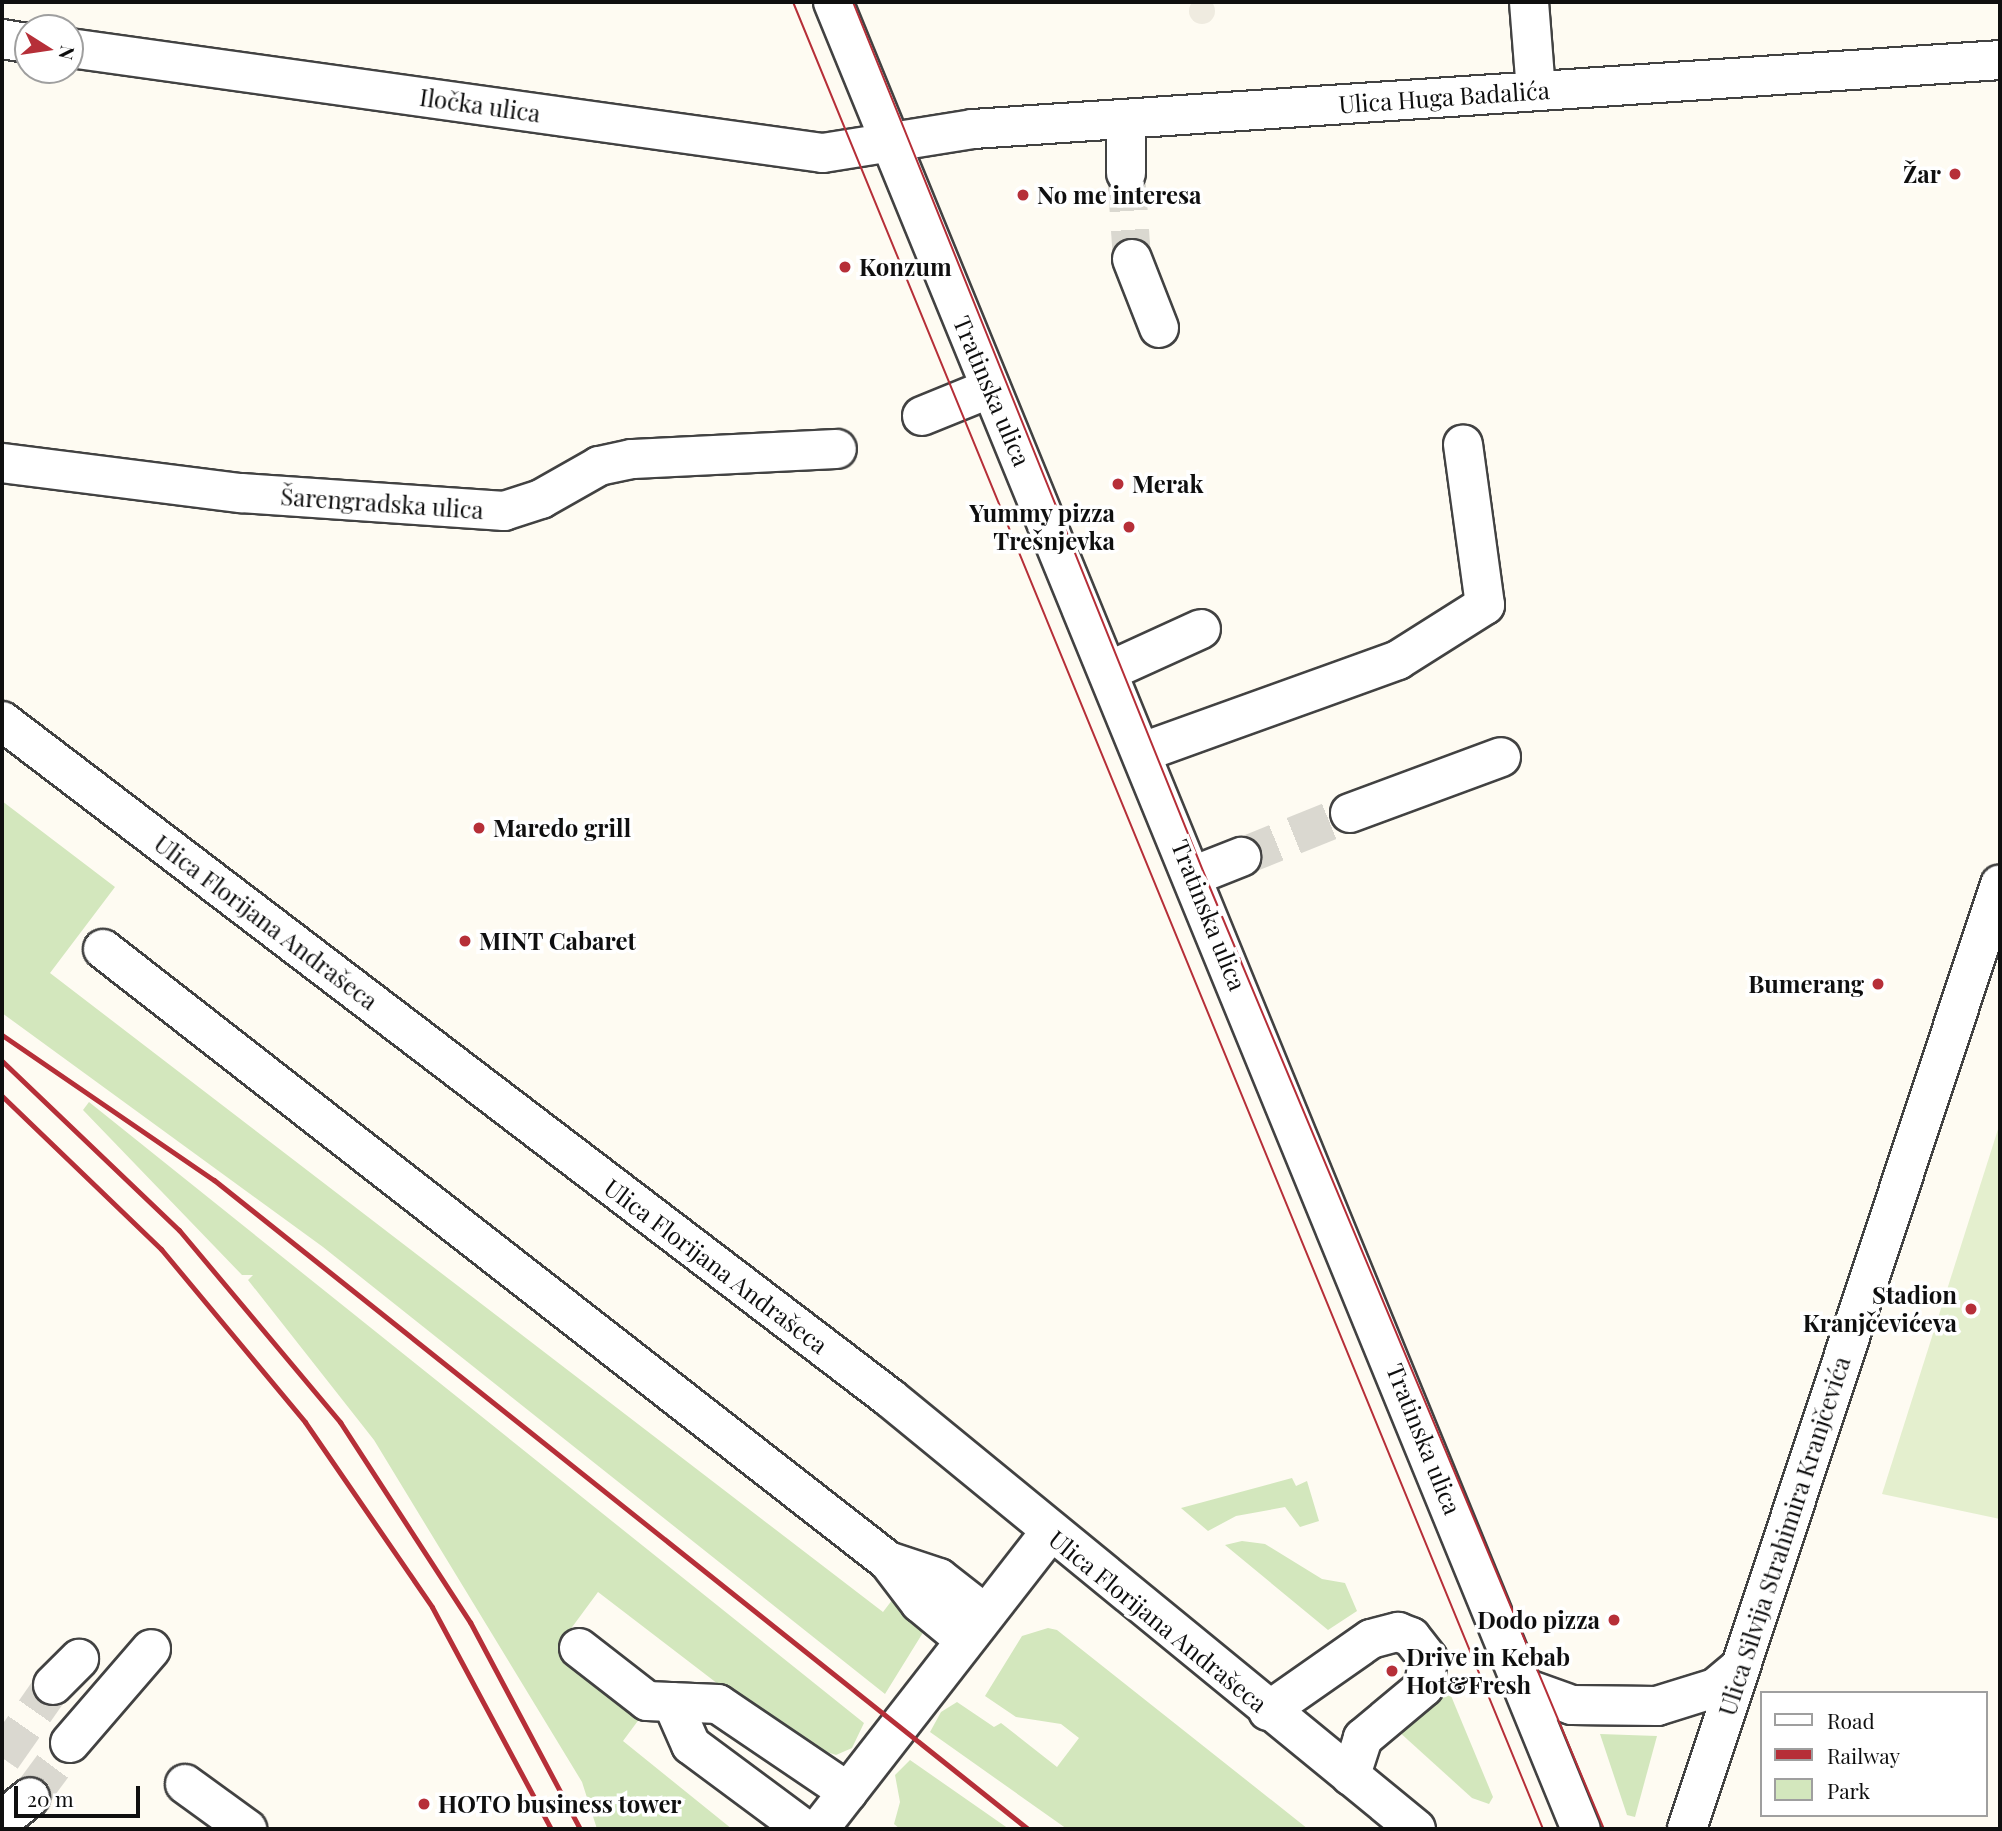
<!DOCTYPE html>
<html>
<head>
<meta charset="utf-8">
<style>
  body { margin:0 }
  #map { position:relative; width:2002px; height:1831px; overflow:hidden; background:#fefbf2; font-family:"Playfair Display",serif }
  div>[style] { position:absolute }
  [style*='--x'] { left:calc(var(--x)*1px); top:calc(var(--y)*1px); width:calc(var(--w)*1px); rotate:calc(var(--a)*1deg) }
  .green>* { inset:0; background:#d3e7bd }
  .pitch>* { inset:0; background:#e4efce }
  .plaza>* { inset:0; background:#efebe0 }
  .round { border-radius:50% }
  .minor-tunnel>* { height:38px; margin-top:-19px; transform-origin:0; background:repeating-linear-gradient(90deg,#dad8d0 0 38px,transparent 0 57px) }
  .roads { filter:drop-shadow(2px 0 #424242) drop-shadow(-2px 0 #424242) drop-shadow(0 2px #424242) drop-shadow(0 -2px #424242) }
  .minor>* { height:38px; margin:-19px; padding:0 19px; transform-origin:19px; border-radius:19px; background:#fff }
  .tram>* { height:2px; margin:-1px; padding:0 1px; transform-origin:1px; border-radius:1px; background:#b62f38 }
  .rail>* { height:5px; margin:-2.5px; padding:0 2.5px; transform-origin:2.5px; border-radius:2.5px; background:#b62f38 }
  .dots>* { width:19px; height:19px; translate:-50% -50%; box-sizing:border-box; border:4px solid #fff; border-radius:50% }
  span { translate:-50% -50%; white-space:nowrap; text-align:center; line-height:1.15; -webkit-text-stroke:7px #fff; paint-order:stroke }
  .street-label { font-size:24px; color:#0f0f0f }
  .poi-label { font-size:24px; color:#0f0f0f; font-weight:700 }
  .right { translate:-100% -50%; text-align:right }
  .left { translate:0 -50%; text-align:left }
  .frame { position:absolute; inset:0; border:4px solid #0f0f0f; pointer-events:none }
  .legend { position:absolute; left:1760px; top:1691px; width:228px; height:126px; box-sizing:border-box; background:#fff; border:2px solid #9f9f9f; margin:0; padding:9px 12px; list-style:none; font-size:21px; color:#0f0f0f }
  .legend li { display:flex; align-items:center; gap:14px; height:35px }
  .legend b { width:35px; border:2px solid #9f9f9f }
  .north { position:absolute; left:14px; top:14px; width:70px; height:70px; box-sizing:border-box; background:#fff; border:2px solid #9f9f9f; border-radius:50%; rotate:102deg; font-size:19px; font-weight:700; line-height:28px; text-align:center; color:#0f0f0f }
  .north::after { content:''; display:block; margin:auto; width:24px; height:32px; background:#b62f38; clip-path:polygon(50% 0,100% 100%,50% 72%,0 100%) }
  .scale { position:absolute; left:14px; top:1786px; width:126px; height:32px; box-sizing:border-box; border:4px solid #0f0f0f; border-top:0; padding-left:9px; font-size:21px; line-height:24px; white-space:nowrap; color:#0f0f0f; -webkit-text-stroke:5px #fff; paint-order:stroke }
</style>
</head>
<body>
<div id="map">
  <div class="green">
    <div style="clip-path:polygon(2px 801px,115px 887px,50px 973px,883px 1612px,899px 1591px,932px 1618px,885px 1694px,323px 1247px,2px 1013px)"></div>
    <div style="clip-path:polygon(89px 1102px,864px 1723px,852px 1748px,836px 1755px,824px 1751px,817px 1760px,598px 1592px,567px 1634px,577px 1669px,640px 1718px,623px 1741px,732px 1829px,597px 1829px,582px 1782px,374px 1440px,248px 1280px,253px 1275px,242px 1275px,83px 1110px)"></div>
    <div style="clip-path:polygon(1292px 1478px,1296px 1486px,1307px 1481px,1319px 1521px,1300px 1527px,1285px 1507px,1236px 1516px,1208px 1531px,1181px 1508px)"></div>
    <div style="clip-path:polygon(1242px 1541px,1265px 1544px,1322px 1579px,1345px 1583px,1357px 1611px,1328px 1630px,1225px 1545px)"></div>
    <div style="clip-path:polygon(1048px 1628px,1057px 1630px,1308px 1829px,1067px 1829px,930px 1732px,941px 1712px,957px 1702px,994px 1727px,1001px 1723px,1057px 1767px,1079px 1738px,1061px 1724px,1016px 1717px,985px 1696px,1022px 1636px)"></div>
    <div style="clip-path:polygon(1449px 1691px,1493px 1797px,1489px 1804px,1472px 1798px,1397px 1730px)"></div>
    <div style="clip-path:polygon(1600px 1734px,1657px 1736px,1635px 1817px,1627px 1815px)"></div>
    <div style="clip-path:polygon(910px 1760px,1009px 1829px,900px 1829px,894px 1824px,900px 1802px,895px 1775px)"></div>
  </div>
  <div class="pitch">
    <div style="clip-path:polygon(2000px 1123px,2000px 1519px,1882px 1494px)"></div>
  </div>
  <div class="plaza">
    <div class="round" style="left:1189px;top:-2px;width:26px;height:26px"></div>
  </div>
  <div class="minor-tunnel">
    <div style="--x:1126;--y:173;--w:86;--a:86"></div>
    <div style="--x:1241;--y:857;--w:118;--a:-22"></div>
    <div style="--x:2;--y:1758;--w:89;--a:-55.1"></div>
    <div style="--x:30;--y:1797;--w:67;--a:-53.5"></div>
  </div>
  <div class="roads">
    <div class="minor">
      <div style="--x:833;--y:2;--w:1974;--a:67.74"></div>
      <div style="--x:1529;--y:2;--w:89;--a:85.5"></div>
      <div style="--x:2;--y:39;--w:26;--a:9"></div>
      <div style="--x:70;--y:48;--w:760;--a:7.94"></div>
      <div style="--x:823;--y:153;--w:152;--a:-9.1"></div>
      <div style="--x:973;--y:129;--w:1029;--a:-3.84"></div>
      <div style="--x:1126;--y:173;--w:54;--a:-90"></div>
      <div style="--x:1132;--y:259;--w:74;--a:68.6"></div>
      <div style="--x:922;--y:416;--w:74;--a:-22.1"></div>
      <div style="--x:2;--y:463;--w:241;--a:7.2"></div>
      <div style="--x:241;--y:493;--w:264;--a:3.9"></div>
      <div style="--x:504;--y:511;--w:39;--a:-18"></div>
      <div style="--x:541;--y:499;--w:67;--a:-29.6"></div>
      <div style="--x:599;--y:466;--w:34;--a:-12"></div>
      <div style="--x:632;--y:459;--w:205;--a:-2.8"></div>
      <div style="--x:1109;--y:671;--w:101;--a:-24.5"></div>
      <div style="--x:2;--y:721;--w:1117;--a:37.32"></div>
      <div style="--x:890;--y:1398;--w:680;--a:39.33"></div>
      <div style="--x:1143;--y:752;--w:271;--a:-19.8"></div>
      <div style="--x:1398;--y:660;--w:103;--a:-32.3"></div>
      <div style="--x:1485;--y:605;--w:162;--a:-97.8"></div>
      <div style="--x:1350;--y:813;--w:161;--a:-20.3"></div>
      <div style="--x:1193;--y:876;--w:52;--a:-21.6"></div>
      <div style="--x:103;--y:949;--w:995;--a:37.94"></div>
      <div style="--x:965;--y:1640;--w:58;--a:-140.6"></div>
      <div style="--x:920;--y:1603;--w:53;--a:-127.3"></div>
      <div style="--x:888;--y:1561;--w:54;--a:18.4"></div>
      <div style="--x:939;--y:1578;--w:58;--a:38"></div>
      <div style="--x:579;--y:1648;--w:86;--a:37.9"></div>
      <div style="--x:647;--y:1701;--w:71;--a:2.4"></div>
      <div style="--x:718;--y:1704;--w:157;--a:34.1"></div>
      <div style="--x:53;--y:1685;--w:37;--a:-45"></div>
      <div style="--x:1525;--y:1688;--w:50;--a:19.9"></div>
      <div style="--x:1572;--y:1705;--w:85;--a:0.7"></div>
      <div style="--x:1657;--y:1706;--w:61;--a:-17.2"></div>
      <div style="--x:1715;--y:1688;--w:33;--a:-40"></div>
      <div style="--x:672;--y:1702;--w:47;--a:66.2"></div>
      <div style="--x:691;--y:1745;--w:141;--a:36.6"></div>
      <div style="--x:1268;--y:1711;--w:126;--a:-35"></div>
      <div style="--x:1371;--y:1639;--w:28;--a:-15"></div>
      <div style="--x:1398;--y:1632;--w:14;--a:21"></div>
      <div style="--x:1411;--y:1637;--w:28;--a:52"></div>
      <div style="--x:1428;--y:1659;--w:28;--a:98"></div>
      <div style="--x:1424;--y:1687;--w:80;--a:140.1"></div>
      <div style="--x:1363;--y:1738;--w:40;--a:108"></div>
      <div style="--x:70;--y:1743;--w:124;--a:-49.2"></div>
      <div style="--x:185;--y:1784;--w:77;--a:36"></div>
      <div style="--x:2;--y:1820;--w:36;--a:-39"></div>
      <div style="--x:819;--y:1829;--w:374;--a:-52.1"></div>
      <div style="--x:1687;--y:1829;--w:995;--a:-71.67"></div>
    </div>
  </div>
  <div class="tram">
    <div style="--x:793;--y:2;--w:1975;--a:67.68"></div>
    <div style="--x:853;--y:2;--w:937;--a:68.06"></div>
    <div style="--x:1203;--y:871;--w:1039;--a:67.29"></div>
  </div>
  <div class="rail">
    <div style="--x:2;--y:1035;--w:257;--a:34.4"></div>
    <div style="--x:214;--y:1180;--w:1041;--a:38.57"></div>
    <div style="--x:2;--y:1061;--w:245;--a:43.7"></div>
    <div style="--x:179;--y:1230;--w:251;--a:50"></div>
    <div style="--x:340;--y:1422;--w:239;--a:57"></div>
    <div style="--x:470;--y:1622;--w:234;--a:62"></div>
    <div style="--x:2;--y:1096;--w:221;--a:43.9"></div>
    <div style="--x:161;--y:1249;--w:225;--a:50.2"></div>
    <div style="--x:305;--y:1422;--w:224;--a:55.5"></div>
    <div style="--x:432;--y:1607;--w:252;--a:61.8"></div>
  </div>
  <div class="dots">
    <div style="left:1955px;top:174px;background:#b62f38"></div>
    <div style="left:1023px;top:195px;background:#b62f38"></div>
    <div style="left:845px;top:267px;background:#b62f38"></div>
    <div style="left:1118px;top:484px;background:#b62f38"></div>
    <div style="left:1129px;top:527px;background:#b62f38"></div>
    <div style="left:479px;top:828px;background:#b62f38"></div>
    <div style="left:465px;top:941px;background:#b62f38"></div>
    <div style="left:1878px;top:984px;background:#b62f38"></div>
    <div style="left:1971px;top:1309px;background:#b62f38"></div>
    <div style="left:1614px;top:1620px;background:#b62f38"></div>
    <div style="left:1392px;top:1671px;background:#b62f38"></div>
    <div style="left:424px;top:1804px;background:#b62f38"></div>
  </div>
  <div class="street-label">
    <span style="left:1444px;top:97px;rotate:-4deg">Ulica Huga Badalića</span>
    <span style="left:480px;top:105px;rotate:8deg">Iločka ulica</span>
    <span style="left:992px;top:391px;rotate:67deg">Tratinska ulica</span>
    <span style="left:382px;top:503px;rotate:4deg">Šarengradska ulica</span>
    <span style="left:1209px;top:915px;rotate:68deg">Tratinska ulica</span>
    <span style="left:266px;top:922px;rotate:37deg">Ulica Florijana Andrašeca</span>
    <span style="left:716px;top:1266px;rotate:37deg">Ulica Florijana Andrašeca</span>
    <span style="left:1424px;top:1439px;rotate:68deg">Tratinska ulica</span>
    <span style="left:1784px;top:1536px;rotate:-72deg">Ulica Silvija Strahimira Kranjčevića</span>
    <span style="left:1158px;top:1621px;rotate:39deg">Ulica Florijana Andrašeca</span>
  </div>
  <div class="poi-label">
    <span class="right" style="left:1941px;top:174px">Žar</span>
    <span class="left" style="left:1037px;top:195px">No me interesa</span>
    <span class="left" style="left:859px;top:267px">Konzum</span>
    <span class="left" style="left:1132px;top:484px">Merak</span>
    <span class="right" style="left:1115px;top:527px">Yummy pizza<br>Trešnjevka</span>
    <span class="left" style="left:493px;top:828px">Maredo grill</span>
    <span class="left" style="left:479px;top:941px">MINT Cabaret</span>
    <span class="right" style="left:1864px;top:984px">Bumerang</span>
    <span class="right" style="left:1957px;top:1309px">Stadion<br>Kranjčevićeva</span>
    <span class="right" style="left:1600px;top:1620px">Dodo pizza</span>
    <span class="left" style="left:1406px;top:1671px">Drive in Kebab<br>Hot&amp;Fresh</span>
    <span class="left" style="left:438px;top:1804px">HOTO business tower</span>
  </div>
  <div class="frame"></div>
  <ul class="legend">
  <li><b style="height:9px;background:#fff"></b>Road</li>
  <li><b style="height:9px;background:#b62f38"></b>Railway</li>
  <li><b style="height:19px;background:#d3e7bd"></b>Park</li>
  </ul>
  <div class="north">N</div>
  <div class="scale">20 m</div>
</div>
</body>
</html>
